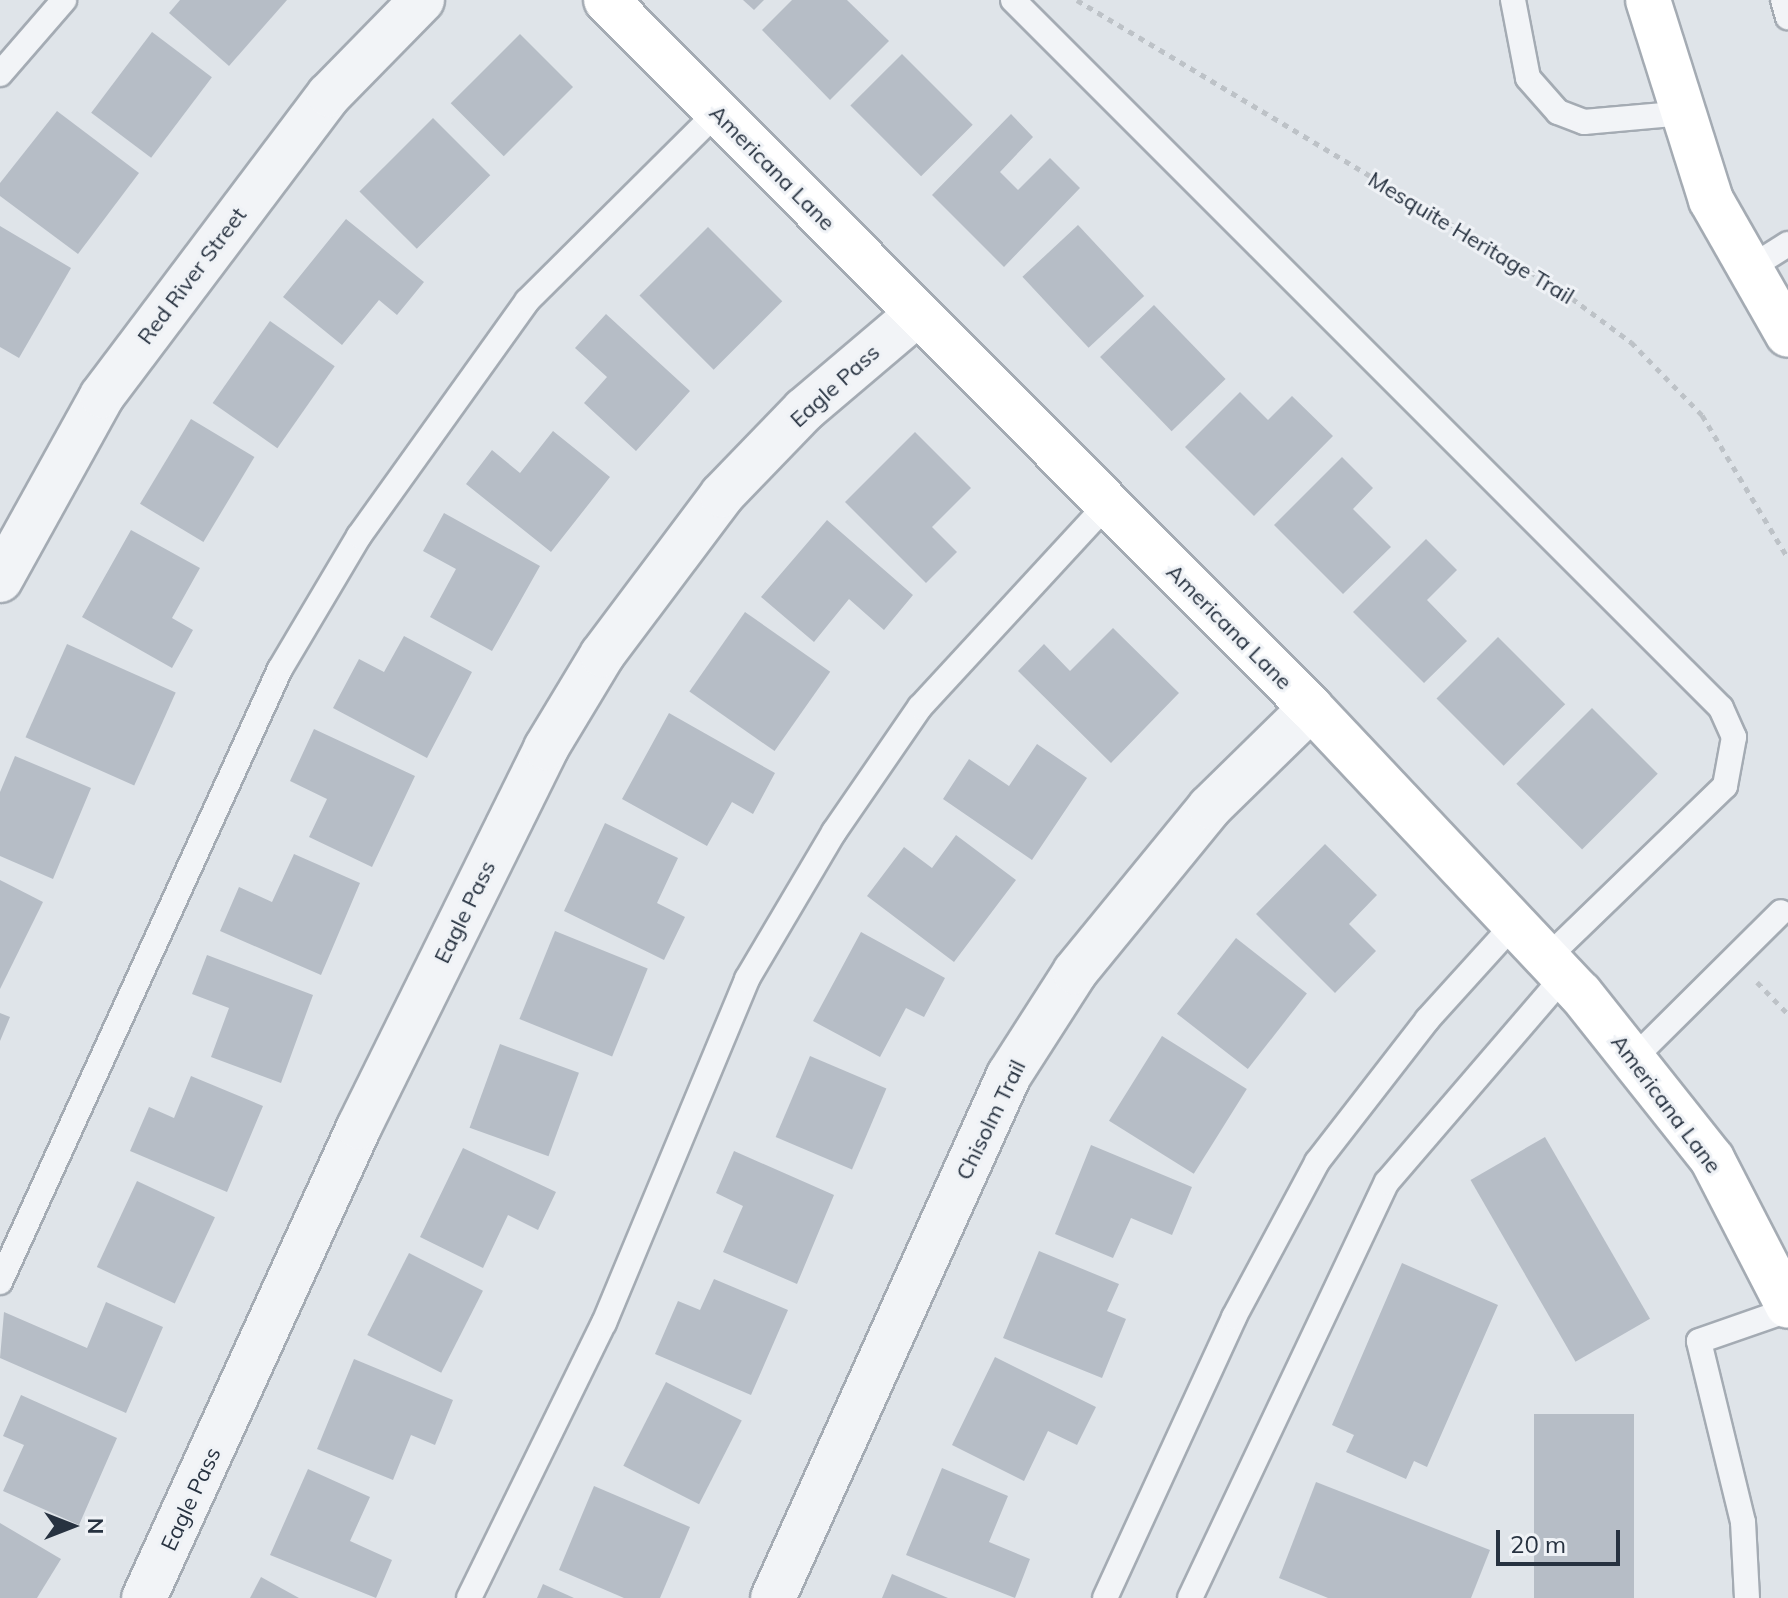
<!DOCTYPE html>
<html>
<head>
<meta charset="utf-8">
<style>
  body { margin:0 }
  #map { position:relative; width:1788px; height:1598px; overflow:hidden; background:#dfe4e9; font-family:Mulish,sans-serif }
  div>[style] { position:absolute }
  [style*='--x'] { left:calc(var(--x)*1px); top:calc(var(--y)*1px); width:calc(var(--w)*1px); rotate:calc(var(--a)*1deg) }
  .building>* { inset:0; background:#b6bdc6; transform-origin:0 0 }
  .path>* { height:5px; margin-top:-2.5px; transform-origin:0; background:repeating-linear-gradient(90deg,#bdc2c7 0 6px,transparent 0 12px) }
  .roads { filter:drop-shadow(2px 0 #a4abb3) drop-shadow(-2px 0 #a4abb3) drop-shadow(0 2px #a4abb3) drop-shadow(0 -2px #a4abb3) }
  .lane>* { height:24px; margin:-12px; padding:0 12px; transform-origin:12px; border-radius:12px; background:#f2f4f7 }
  .street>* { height:44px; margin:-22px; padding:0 22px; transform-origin:22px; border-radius:22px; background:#f2f4f7 }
  .secondary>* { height:44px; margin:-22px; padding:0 22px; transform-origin:22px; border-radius:22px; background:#fff }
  span { translate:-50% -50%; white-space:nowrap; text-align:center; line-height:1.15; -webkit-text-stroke:6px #eff2f6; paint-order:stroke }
  .street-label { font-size:22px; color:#273240 }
  .north { position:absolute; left:32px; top:1486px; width:80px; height:80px; -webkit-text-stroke:6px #eff2f6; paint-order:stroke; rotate:90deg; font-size:22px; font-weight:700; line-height:32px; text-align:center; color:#273240 }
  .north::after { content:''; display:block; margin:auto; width:28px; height:36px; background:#273240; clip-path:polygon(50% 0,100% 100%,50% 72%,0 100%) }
  .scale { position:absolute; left:1496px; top:1530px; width:124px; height:36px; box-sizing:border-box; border:4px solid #273240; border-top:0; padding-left:10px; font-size:24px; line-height:28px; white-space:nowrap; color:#273240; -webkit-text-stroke:6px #eff2f6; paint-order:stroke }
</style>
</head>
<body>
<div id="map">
  <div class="building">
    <div style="clip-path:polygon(180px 0,287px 0,229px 66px,169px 13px)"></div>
    <div style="clip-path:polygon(743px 0,764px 0,754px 10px)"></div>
    <div style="clip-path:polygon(792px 0,847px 0,889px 41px,830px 100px,762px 30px)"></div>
    <div style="left:152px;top:32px;width:75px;height:101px;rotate:37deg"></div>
    <div style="left:520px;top:34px;width:75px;height:98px;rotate:45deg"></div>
    <div style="left:902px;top:54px;width:100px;height:73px;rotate:45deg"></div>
    <div style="clip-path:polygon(57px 111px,139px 173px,78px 254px,0 196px,0 183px)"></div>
    <div style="clip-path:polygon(1011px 114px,1033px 137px,1000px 172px,1018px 190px,1050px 158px,1080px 188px,1004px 267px,932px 195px)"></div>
    <div style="left:433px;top:118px;width:81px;height:104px;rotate:45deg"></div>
    <div style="clip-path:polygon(346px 219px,424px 282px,397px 315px,379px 300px,342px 345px,283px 297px)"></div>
    <div style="left:1078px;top:225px;width:97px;height:76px;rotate:47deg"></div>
    <div style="clip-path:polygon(0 226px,71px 268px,19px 358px,0 347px)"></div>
    <div style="left:708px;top:227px;width:105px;height:97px;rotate:45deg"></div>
    <div style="left:1154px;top:305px;width:103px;height:75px;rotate:46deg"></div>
    <div style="clip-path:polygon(606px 314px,690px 391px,636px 451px,584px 403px,607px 377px,575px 348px)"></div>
    <div style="left:270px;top:321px;width:79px;height:100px;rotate:35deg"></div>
    <div style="clip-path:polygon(1240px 392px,1268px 420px,1292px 396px,1333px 436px,1254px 516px,1185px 447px)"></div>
    <div style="left:191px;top:419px;width:74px;height:99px;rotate:31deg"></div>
    <div style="clip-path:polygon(553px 431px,610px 477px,551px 552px,466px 484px,492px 450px,520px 473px)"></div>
    <div style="clip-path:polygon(915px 432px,971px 488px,932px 527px,957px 552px,926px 583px,845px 502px)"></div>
    <div style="clip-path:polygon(1342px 457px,1373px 488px,1353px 509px,1391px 547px,1343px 594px,1274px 525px)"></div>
    <div style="clip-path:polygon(444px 513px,540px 566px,492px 651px,430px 617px,456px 569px,423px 551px)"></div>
    <div style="clip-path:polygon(827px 520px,913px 595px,884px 630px,849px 599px,814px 642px,761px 597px)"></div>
    <div style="clip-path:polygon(131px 530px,200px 568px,172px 618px,193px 630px,172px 668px,82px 617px)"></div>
    <div style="clip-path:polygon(1426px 539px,1457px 570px,1427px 600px,1467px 641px,1424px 683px,1353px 612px)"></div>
    <div style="left:745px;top:612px;width:104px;height:97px;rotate:35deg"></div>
    <div style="clip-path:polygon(1113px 628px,1179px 693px,1111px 763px,1018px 671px,1044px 644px,1070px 671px)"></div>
    <div style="clip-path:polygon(404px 636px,472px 672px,427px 758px,333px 708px,359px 659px,384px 672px)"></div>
    <div style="left:1498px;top:637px;width:95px;height:87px;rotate:45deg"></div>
    <div style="left:67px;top:644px;width:119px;height:102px;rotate:24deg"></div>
    <div style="left:1592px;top:708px;width:93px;height:107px;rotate:45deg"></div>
    <div style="clip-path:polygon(669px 713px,775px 773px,753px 814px,732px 802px,707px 846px,622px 799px)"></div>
    <div style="clip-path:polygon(314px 729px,415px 776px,372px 867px,309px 837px,327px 799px,290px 781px)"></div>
    <div style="clip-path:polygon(1037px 744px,1087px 778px,1032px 860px,943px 799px,969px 759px,1009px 786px)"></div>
    <div style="clip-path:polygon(15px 756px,91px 788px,53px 879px,0 856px,0 792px)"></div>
    <div style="clip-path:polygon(605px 823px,678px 858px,657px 903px,685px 917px,664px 960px,564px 911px)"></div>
    <div style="clip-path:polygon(956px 835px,1016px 880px,954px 962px,867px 896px,904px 847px,932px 868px)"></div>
    <div style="clip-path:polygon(1325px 844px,1377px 895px,1349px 924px,1376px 951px,1335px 993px,1256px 914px)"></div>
    <div style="clip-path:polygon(294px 854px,360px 883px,321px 975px,220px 931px,239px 887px,272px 902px)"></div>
    <div style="clip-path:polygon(0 880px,43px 902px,0 989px)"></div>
    <div style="left:555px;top:931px;width:100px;height:95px;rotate:22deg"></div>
    <div style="clip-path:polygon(861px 932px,945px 978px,924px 1017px,906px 1008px,880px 1057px,813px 1021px)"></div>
    <div style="left:1236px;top:938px;width:90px;height:96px;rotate:38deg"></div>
    <div style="clip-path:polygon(207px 955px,313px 995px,281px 1083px,211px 1057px,229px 1008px,192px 994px)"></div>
    <div style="clip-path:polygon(0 1013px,10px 1017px,0 1041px)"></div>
    <div style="left:1162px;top:1036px;width:100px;height:100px;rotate:32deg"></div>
    <div style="left:500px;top:1044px;width:84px;height:89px;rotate:20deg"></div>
    <div style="left:810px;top:1056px;width:83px;height:88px;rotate:23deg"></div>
    <div style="clip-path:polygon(191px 1076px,263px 1106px,227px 1192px,130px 1151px,149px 1107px,174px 1118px)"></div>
    <div style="left:1545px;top:1137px;width:210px;height:86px;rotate:60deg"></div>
    <div style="clip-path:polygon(1091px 1145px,1192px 1187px,1172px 1235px,1131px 1218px,1113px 1258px,1055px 1234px)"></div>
    <div style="clip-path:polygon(463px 1148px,556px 1192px,538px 1230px,508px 1215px,483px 1268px,420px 1237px)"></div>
    <div style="clip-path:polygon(734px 1151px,834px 1195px,797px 1284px,723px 1252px,743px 1206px,716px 1193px)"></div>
    <div style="left:137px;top:1181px;width:86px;height:95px;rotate:25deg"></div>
    <div style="clip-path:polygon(1039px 1251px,1119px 1284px,1107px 1311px,1126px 1319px,1102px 1378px,1003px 1338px)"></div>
    <div style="left:409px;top:1253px;width:83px;height:92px;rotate:27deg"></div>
    <div style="clip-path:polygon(1402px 1263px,1498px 1305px,1427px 1467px,1414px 1461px,1406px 1479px,1346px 1452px,1354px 1435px,1332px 1425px)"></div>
    <div style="clip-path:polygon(714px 1279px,788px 1310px,751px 1395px,655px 1354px,678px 1301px,700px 1310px)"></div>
    <div style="clip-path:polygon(106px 1302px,163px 1327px,126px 1413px,0 1358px,4px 1312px,87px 1348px)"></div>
    <div style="clip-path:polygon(995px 1357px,1096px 1407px,1077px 1445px,1048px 1431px,1024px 1481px,952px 1445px)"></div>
    <div style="clip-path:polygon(354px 1359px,453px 1400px,435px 1445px,411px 1435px,393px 1480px,317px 1449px)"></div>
    <div style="left:666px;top:1382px;width:85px;height:94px;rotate:27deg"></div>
    <div style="clip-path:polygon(21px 1395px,117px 1438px,79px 1525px,3px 1491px,24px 1445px,3px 1436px)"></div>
    <div style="left:1534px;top:1414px;width:100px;height:184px"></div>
    <div style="clip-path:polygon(942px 1468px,1008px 1496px,989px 1542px,1030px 1559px,1015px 1598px,906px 1555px)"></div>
    <div style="clip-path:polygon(308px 1469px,370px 1497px,350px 1541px,392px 1560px,376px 1598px,270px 1555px)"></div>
    <div style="clip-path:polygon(1316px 1482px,1490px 1550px,1471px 1598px,1328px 1598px,1279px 1578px)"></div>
    <div style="clip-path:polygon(594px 1486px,690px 1527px,660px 1598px,624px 1598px,559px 1570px)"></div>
    <div style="clip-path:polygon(0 1523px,61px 1559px,37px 1598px,0 1598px)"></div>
    <div style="clip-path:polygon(892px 1574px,948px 1598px,882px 1598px)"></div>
    <div style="clip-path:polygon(261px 1577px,299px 1598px,250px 1598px)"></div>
    <div style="clip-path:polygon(543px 1584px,574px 1598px,537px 1598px)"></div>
  </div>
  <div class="path">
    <div style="--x:1077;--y:0;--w:566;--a:30.96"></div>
    <div style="--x:1562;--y:291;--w:86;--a:36.5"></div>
    <div style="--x:1631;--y:342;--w:102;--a:45.8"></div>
    <div style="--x:1702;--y:415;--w:167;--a:59"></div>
    <div style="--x:1757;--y:982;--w:45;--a:45.9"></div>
  </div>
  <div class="roads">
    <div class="lane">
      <div style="--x:1013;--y:0;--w:1001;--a:45"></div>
      <div style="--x:1721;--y:708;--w:32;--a:66"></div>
      <div style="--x:1734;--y:737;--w:50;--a:100.4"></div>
      <div style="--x:1725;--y:786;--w:248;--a:136"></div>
      <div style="--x:1513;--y:0;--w:79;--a:79.1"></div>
      <div style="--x:1528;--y:78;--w:45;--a:48.6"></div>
      <div style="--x:1558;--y:112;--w:28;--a:21"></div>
      <div style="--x:1584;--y:122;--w:100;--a:-5.1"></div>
      <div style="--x:1783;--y:0;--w:18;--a:74"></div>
      <div style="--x:0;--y:74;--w:98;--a:-49.1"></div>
      <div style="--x:1750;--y:268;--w:45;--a:-32.3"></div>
      <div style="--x:1634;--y:1058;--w:207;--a:-44.8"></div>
      <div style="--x:0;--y:1282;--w:674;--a:-65.45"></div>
      <div style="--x:280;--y:669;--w:155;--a:-59.3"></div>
      <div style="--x:359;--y:536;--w:289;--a:-54.4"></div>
      <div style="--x:527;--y:301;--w:268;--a:-44.8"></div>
      <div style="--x:469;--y:1598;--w:306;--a:-63.9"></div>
      <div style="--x:604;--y:1323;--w:373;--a:-67.4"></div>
      <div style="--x:747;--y:979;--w:171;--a:-59.4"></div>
      <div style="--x:834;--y:832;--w:152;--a:-55.5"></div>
      <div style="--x:920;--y:707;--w:276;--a:-47.3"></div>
      <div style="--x:1105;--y:1598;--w:309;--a:-65.3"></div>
      <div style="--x:1234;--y:1317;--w:176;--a:-61.8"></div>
      <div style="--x:1317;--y:1162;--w:180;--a:-52.2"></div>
      <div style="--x:1427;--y:1020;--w:130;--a:-47.8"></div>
      <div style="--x:1190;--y:1598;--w:460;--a:-64.7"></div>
      <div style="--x:1387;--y:1182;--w:272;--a:-49.3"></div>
      <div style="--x:1747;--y:1598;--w:76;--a:-93"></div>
      <div style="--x:1743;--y:1522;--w:186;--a:-103.7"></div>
      <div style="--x:1699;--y:1341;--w:94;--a:-19.2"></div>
    </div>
    <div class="street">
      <div style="--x:0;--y:580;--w:210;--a:-61"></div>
      <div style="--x:102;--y:396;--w:377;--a:-53"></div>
      <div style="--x:329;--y:95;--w:133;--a:-45.6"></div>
      <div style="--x:144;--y:1598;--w:518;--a:-65.46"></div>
      <div style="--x:359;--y:1127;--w:423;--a:-63.7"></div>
      <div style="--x:546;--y:748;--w:109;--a:-58.9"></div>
      <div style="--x:602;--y:655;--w:200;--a:-53.1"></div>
      <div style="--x:722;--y:495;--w:118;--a:-46"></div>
      <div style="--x:804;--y:410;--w:148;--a:-40.3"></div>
      <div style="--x:773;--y:1598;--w:574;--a:-65.71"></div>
      <div style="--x:1009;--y:1075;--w:122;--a:-57.3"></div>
      <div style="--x:1075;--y:972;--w:213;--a:-50.7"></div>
      <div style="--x:1210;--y:807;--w:141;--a:-44.4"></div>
    </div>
    <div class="secondary">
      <div style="--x:606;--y:0;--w:999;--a:45.12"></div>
      <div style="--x:1311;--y:708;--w:392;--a:46.7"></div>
      <div style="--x:1580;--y:993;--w:212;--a:51.5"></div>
      <div style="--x:1712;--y:1159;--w:165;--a:62.7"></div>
      <div style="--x:1648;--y:0;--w:210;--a:72.5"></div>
      <div style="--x:1711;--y:200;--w:155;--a:60.3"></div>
    </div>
  </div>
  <div class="street-label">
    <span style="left:772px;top:168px;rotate:45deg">Americana Lane</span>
    <span style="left:1471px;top:238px;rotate:31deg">Mesquite Heritage Trail</span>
    <span style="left:192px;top:276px;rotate:-53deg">Red River Street</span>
    <span style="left:835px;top:386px;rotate:-42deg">Eagle Pass</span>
    <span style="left:1229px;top:627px;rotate:45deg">Americana Lane</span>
    <span style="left:465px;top:912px;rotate:-64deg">Eagle Pass</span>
    <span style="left:1666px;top:1104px;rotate:53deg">Americana Lane</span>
    <span style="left:991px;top:1120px;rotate:-64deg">Chisolm Trail</span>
    <span style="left:191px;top:1499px;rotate:-65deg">Eagle Pass</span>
  </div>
  <div class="north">N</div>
  <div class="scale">20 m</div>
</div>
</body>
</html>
